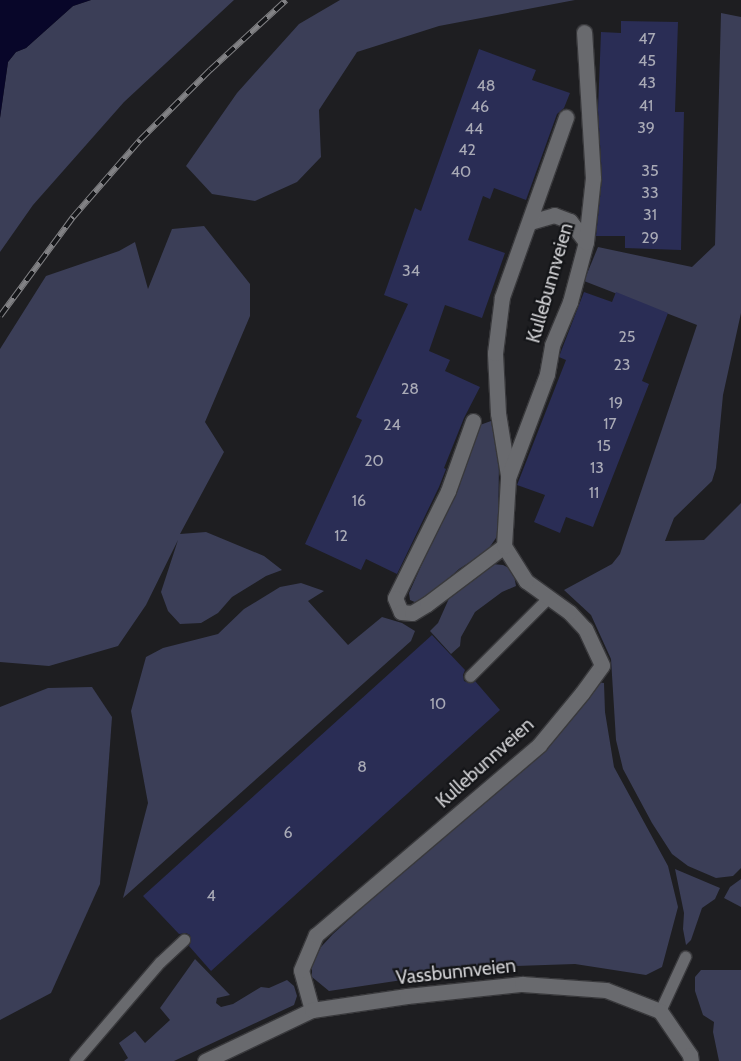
<!DOCTYPE html>
<html>
<head>
<meta charset="utf-8">
<style>
  body { margin:0 }
  #map { position:relative; width:741px; height:1061px; overflow:hidden; background:#1e1e21; font-family:Cabin,sans-serif }
  div>[style] { position:absolute }
  [style*='--x'] { left:calc(var(--x)*1px); top:calc(var(--y)*1px); width:calc(var(--w)*1px); rotate:calc(var(--a)*1deg) }
  .green>* { inset:0; background:#3b3e57 }
  .water>* { inset:0; background:#080629 }
  .building>* { inset:0; background:#2a2d55 }
  .roads { filter:drop-shadow(1px 0 #39393c) drop-shadow(-1px 0 #39393c) drop-shadow(0 1px #39393c) drop-shadow(0 -1px #39393c) }
  .lane>* { height:11px; margin:-5.5px; padding:0 5.5px; transform-origin:5.5px; border-radius:5.5px; background:#696a6e }
  .street>* { height:15px; margin:-7.5px; padding:0 7.5px; transform-origin:7.5px; border-radius:7.5px; background:#696a6e }
  .rail>* { height:5.5px; margin-top:-2.75px; transform-origin:0; background:repeating-linear-gradient(90deg,#141518 0 11px,#828285 0 22px); box-sizing:border-box; border-block:1px solid #828285 }
  span { translate:-50% -50%; white-space:nowrap; text-align:center; line-height:1.15; -webkit-text-stroke:4.5px #141518; paint-order:stroke }
  .number-label { font-size:16px; color:#a9aab6 }
  .number-label span { -webkit-text-stroke-width:0 }
  .street-label { font-size:19px; color:#d3d3d6 }
</style>
</head>
<body>
<div id="map">
  <div class="green">
    <div style="clip-path:polygon(91px 0,234px 0,124px 102px,33px 205px,0 252px,0 118px,8px 62px,16px 52px,26px 48px,73px 6px)"></div>
    <div style="clip-path:polygon(340px 0,575px 0,439px 26px,357px 52px,319px 110px,321px 157px,297px 182px,255px 201px,212px 194px,186px 166px,237px 93px,299px 24px)"></div>
    <div style="clip-path:polygon(721px 13px,741px 17px,741px 313px,723px 395px,716px 468px,712px 481px,674px 518px,665px 541px,704px 540px,741px 503px,741px 868px,733px 876px,716px 878px,688px 866px,672px 854px,652px 823px,623px 769px,616px 740px,611px 659px,591px 615px,564px 590px,612px 564px,620px 554px,697px 325px,584px 281px,598px 247px,692px 267px,715px 245px)"></div>
    <div style="clip-path:polygon(204px 226px,250px 284px,250px 316px,205px 422px,224px 452px,180px 534px,206px 532px,264px 556px,282px 570px,266px 576px,232px 597px,218px 613px,201px 623px,180px 624px,168px 611px,161px 592px,178px 540px,146px 605px,118px 646px,49px 666px,0 662px,0 349px,46px 276px,119px 251px,135px 242px,148px 289px,172px 229px)"></div>
    <div style="clip-path:polygon(491px 421px,499px 462px,498px 535px,487px 551px,459px 569px,427px 598px,417px 603px,410px 600px,409px 593px,443px 517px,480px 425px)"></div>
    <div style="clip-path:polygon(492px 564px,503px 565px,513px 570px,516px 586px,502px 592px,475px 612px,461px 637px,460px 646px,451px 654px,430px 631px,438px 623px,451px 594px)"></div>
    <div style="clip-path:polygon(301px 583px,324px 591px,308px 601px,348px 645px,382px 617px,402px 623px,415px 631px,411px 641px,123px 898px,148px 803px,131px 711px,146px 657px,163px 648px,218px 634px,244px 609px,280px 587px)"></div>
    <div style="clip-path:polygon(596px 682px,604px 683px,605px 712px,614px 767px,668px 866px,678px 907px,662px 967px,646px 975px,575px 964px,489px 967px,329px 991px,312px 977px,312px 964px,321px 947px,333px 934px,498px 784px)"></div>
    <div style="clip-path:polygon(92px 687px,112px 717px,100px 884px,51px 993px,0 1020px,0 707px,48px 688px)"></div>
    <div style="clip-path:polygon(675px 869px,720px 888px,715px 899px,702px 908px,691px 940px,686px 945px,683px 929px,684px 913px)"></div>
    <div style="clip-path:polygon(741px 879px,741px 907px,724px 898px,730px 887px)"></div>
    <div style="clip-path:polygon(195px 959px,230px 995px,217px 998px,216px 1003px,221px 1007px,233px 1004px,261px 987px,269px 988px,287px 980px,294px 986px,297px 996px,294px 1005px,174px 1061px,124px 1061px,128px 1058px,119px 1043px,135px 1031px,145px 1043px,170px 1020px,160px 1008px)"></div>
    <div style="clip-path:polygon(701px 970px,741px 970px,741px 1061px,719px 1061px,713px 1032px,714px 1022px,703px 1015px,695px 991px,695px 977px)"></div>
  </div>
  <div class="water">
    <div style="clip-path:polygon(0 0,91px 0,73px 6px,26px 48px,16px 52px,8px 62px,0 118px)"></div>
  </div>
  <div class="building">
    <div style="clip-path:polygon(621px 21px,678px 22px,675px 112px,684px 112px,681px 250px,625px 248px,625px 236px,596px 236px,602px 178px,598px 110px,601px 32px,621px 33px)"></div>
    <div style="clip-path:polygon(479px 49px,536px 70px,532px 80px,570px 93px,564px 108px,557px 114px,526px 200px,494px 188px,490px 199px,483px 196px,468px 240px,505px 253px,482px 318px,445px 305px,429px 351px,450px 360px,445px 371px,480px 387px,464px 418px,444px 468px,446px 469px,439px 487px,397px 574px,366px 559px,361px 570px,305px 544px,362px 420px,356px 417px,408px 304px,384px 295px,415px 208px,421px 211px)"></div>
    <div style="clip-path:polygon(584px 292px,612px 302px,616px 292px,668px 313px,642px 381px,649px 384px,593px 527px,566px 517px,560px 533px,534px 522px,545px 495px,517px 485px,566px 360px,559px 357px,560px 354px)"></div>
    <div style="clip-path:polygon(432px 635px,465px 670px,463px 675px,464px 681px,469px 683px,475px 681px,500px 710px,211px 971px,189px 946px,191px 942px,190px 935px,186px 933px,179px 934px,143px 896px)"></div>
  </div>
  <div class="roads">
    <div class="lane">
      <div style="--x:470;--y:676;--w:112;--a:-45"></div>
      <div style="--x:660;--y:1011;--w:60;--a:-65.2"></div>
      <div style="--x:75;--y:1061;--w:130;--a:-49.4"></div>
      <div style="--x:160;--y:962;--w:33;--a:-43"></div>
    </div>
    <div class="street">
      <div style="--x:530;--y:222;--w:25;--a:-16"></div>
      <div style="--x:554;--y:215;--w:17;--a:21"></div>
      <div style="--x:570;--y:221;--w:26;--a:53"></div>
      <div style="--x:473;--y:421;--w:74;--a:109.7"></div>
      <div style="--x:448;--y:491;--w:119;--a:116.4"></div>
      <div style="--x:395;--y:598;--w:15;--a:67"></div>
      <div style="--x:401;--y:612;--w:11;--a:5"></div>
      <div style="--x:412;--y:613;--w:17;--a:-31"></div>
      <div style="--x:427;--y:604;--w:96;--a:-37"></div>
      <div style="--x:508;--y:475;--w:63;--a:-99.2"></div>
      <div style="--x:498;--y:413;--w:60;--a:-92.9"></div>
      <div style="--x:495;--y:353;--w:56;--a:-82.9"></div>
      <div style="--x:502;--y:297;--w:191;--a:-70.4"></div>
      <div style="--x:312;--y:1010;--w:41;--a:-105.4"></div>
      <div style="--x:301;--y:970;--w:38;--a:-67"></div>
      <div style="--x:316;--y:935;--w:293;--a:-40.4"></div>
      <div style="--x:539;--y:745;--w:67;--a:-50.4"></div>
      <div style="--x:582;--y:693;--w:34;--a:-54"></div>
      <div style="--x:602;--y:665;--w:40;--a:-115"></div>
      <div style="--x:585;--y:629;--w:23;--a:-133"></div>
      <div style="--x:569;--y:612;--w:53;--a:-144.2"></div>
      <div style="--x:526;--y:581;--w:41;--a:-122.2"></div>
      <div style="--x:504;--y:546;--w:68;--a:-86.6"></div>
      <div style="--x:508;--y:478;--w:111;--a:-69.4"></div>
      <div style="--x:547;--y:374;--w:29;--a:-80"></div>
      <div style="--x:552;--y:345;--w:47;--a:-67.3"></div>
      <div style="--x:570;--y:302;--w:62;--a:-75.1"></div>
      <div style="--x:586;--y:242;--w:64;--a:-83.8"></div>
      <div style="--x:593;--y:178;--w:146;--a:-93.5"></div>
      <div style="--x:205;--y:1061;--w:119;--a:-25.5"></div>
      <div style="--x:312;--y:1010;--w:96;--a:-8.4"></div>
      <div style="--x:407;--y:996;--w:116;--a:-6"></div>
      <div style="--x:522;--y:984;--w:84;--a:4.1"></div>
      <div style="--x:606;--y:990;--w:58;--a:21.3"></div>
      <div style="--x:660;--y:1011;--w:53;--a:55.7"></div>
      <div style="--x:690;--y:1055;--w:6;--a:81"></div>
    </div>
  </div>
  <div class="rail">
    <div style="--x:0;--y:316;--w:123;--a:-53.6"></div>
    <div style="--x:73;--y:217;--w:102;--a:-49"></div>
    <div style="--x:140;--y:140;--w:99;--a:-45"></div>
    <div style="--x:210;--y:70;--w:103;--a:-42.6"></div>
  </div>
  <div class="number-label">
    <span style="left:647px;top:39px">47</span>
    <span style="left:647px;top:61px">45</span>
    <span style="left:647px;top:83px">43</span>
    <span style="left:486px;top:86px">48</span>
    <span style="left:646px;top:106px">41</span>
    <span style="left:480px;top:107px">46</span>
    <span style="left:646px;top:128px">39</span>
    <span style="left:474px;top:129px">44</span>
    <span style="left:467px;top:150px">42</span>
    <span style="left:650px;top:171px">35</span>
    <span style="left:461px;top:172px">40</span>
    <span style="left:650px;top:193px">33</span>
    <span style="left:650px;top:215px">31</span>
    <span style="left:650px;top:238px">29</span>
    <span style="left:411px;top:271px">34</span>
    <span style="left:627px;top:337px">25</span>
    <span style="left:622px;top:365px">23</span>
    <span style="left:410px;top:389px">28</span>
    <span style="left:616px;top:403px">19</span>
    <span style="left:610px;top:424px">17</span>
    <span style="left:392px;top:425px">24</span>
    <span style="left:604px;top:446px">15</span>
    <span style="left:374px;top:461px">20</span>
    <span style="left:597px;top:468px">13</span>
    <span style="left:594px;top:493px">11</span>
    <span style="left:359px;top:501px">16</span>
    <span style="left:341px;top:536px">12</span>
    <span style="left:438px;top:704px">10</span>
    <span style="left:362px;top:767px">8</span>
    <span style="left:288px;top:833px">6</span>
    <span style="left:211px;top:896px">4</span>
  </div>
  <div class="street-label">
    <span style="left:550px;top:283px;rotate:-74deg">Kullebunnveien</span>
    <span style="left:485px;top:763px;rotate:-42deg">Kullebunnveien</span>
    <span style="left:456px;top:972px;rotate:-6deg">Vassbunnveien</span>
  </div>
</div>
</body>
</html>
